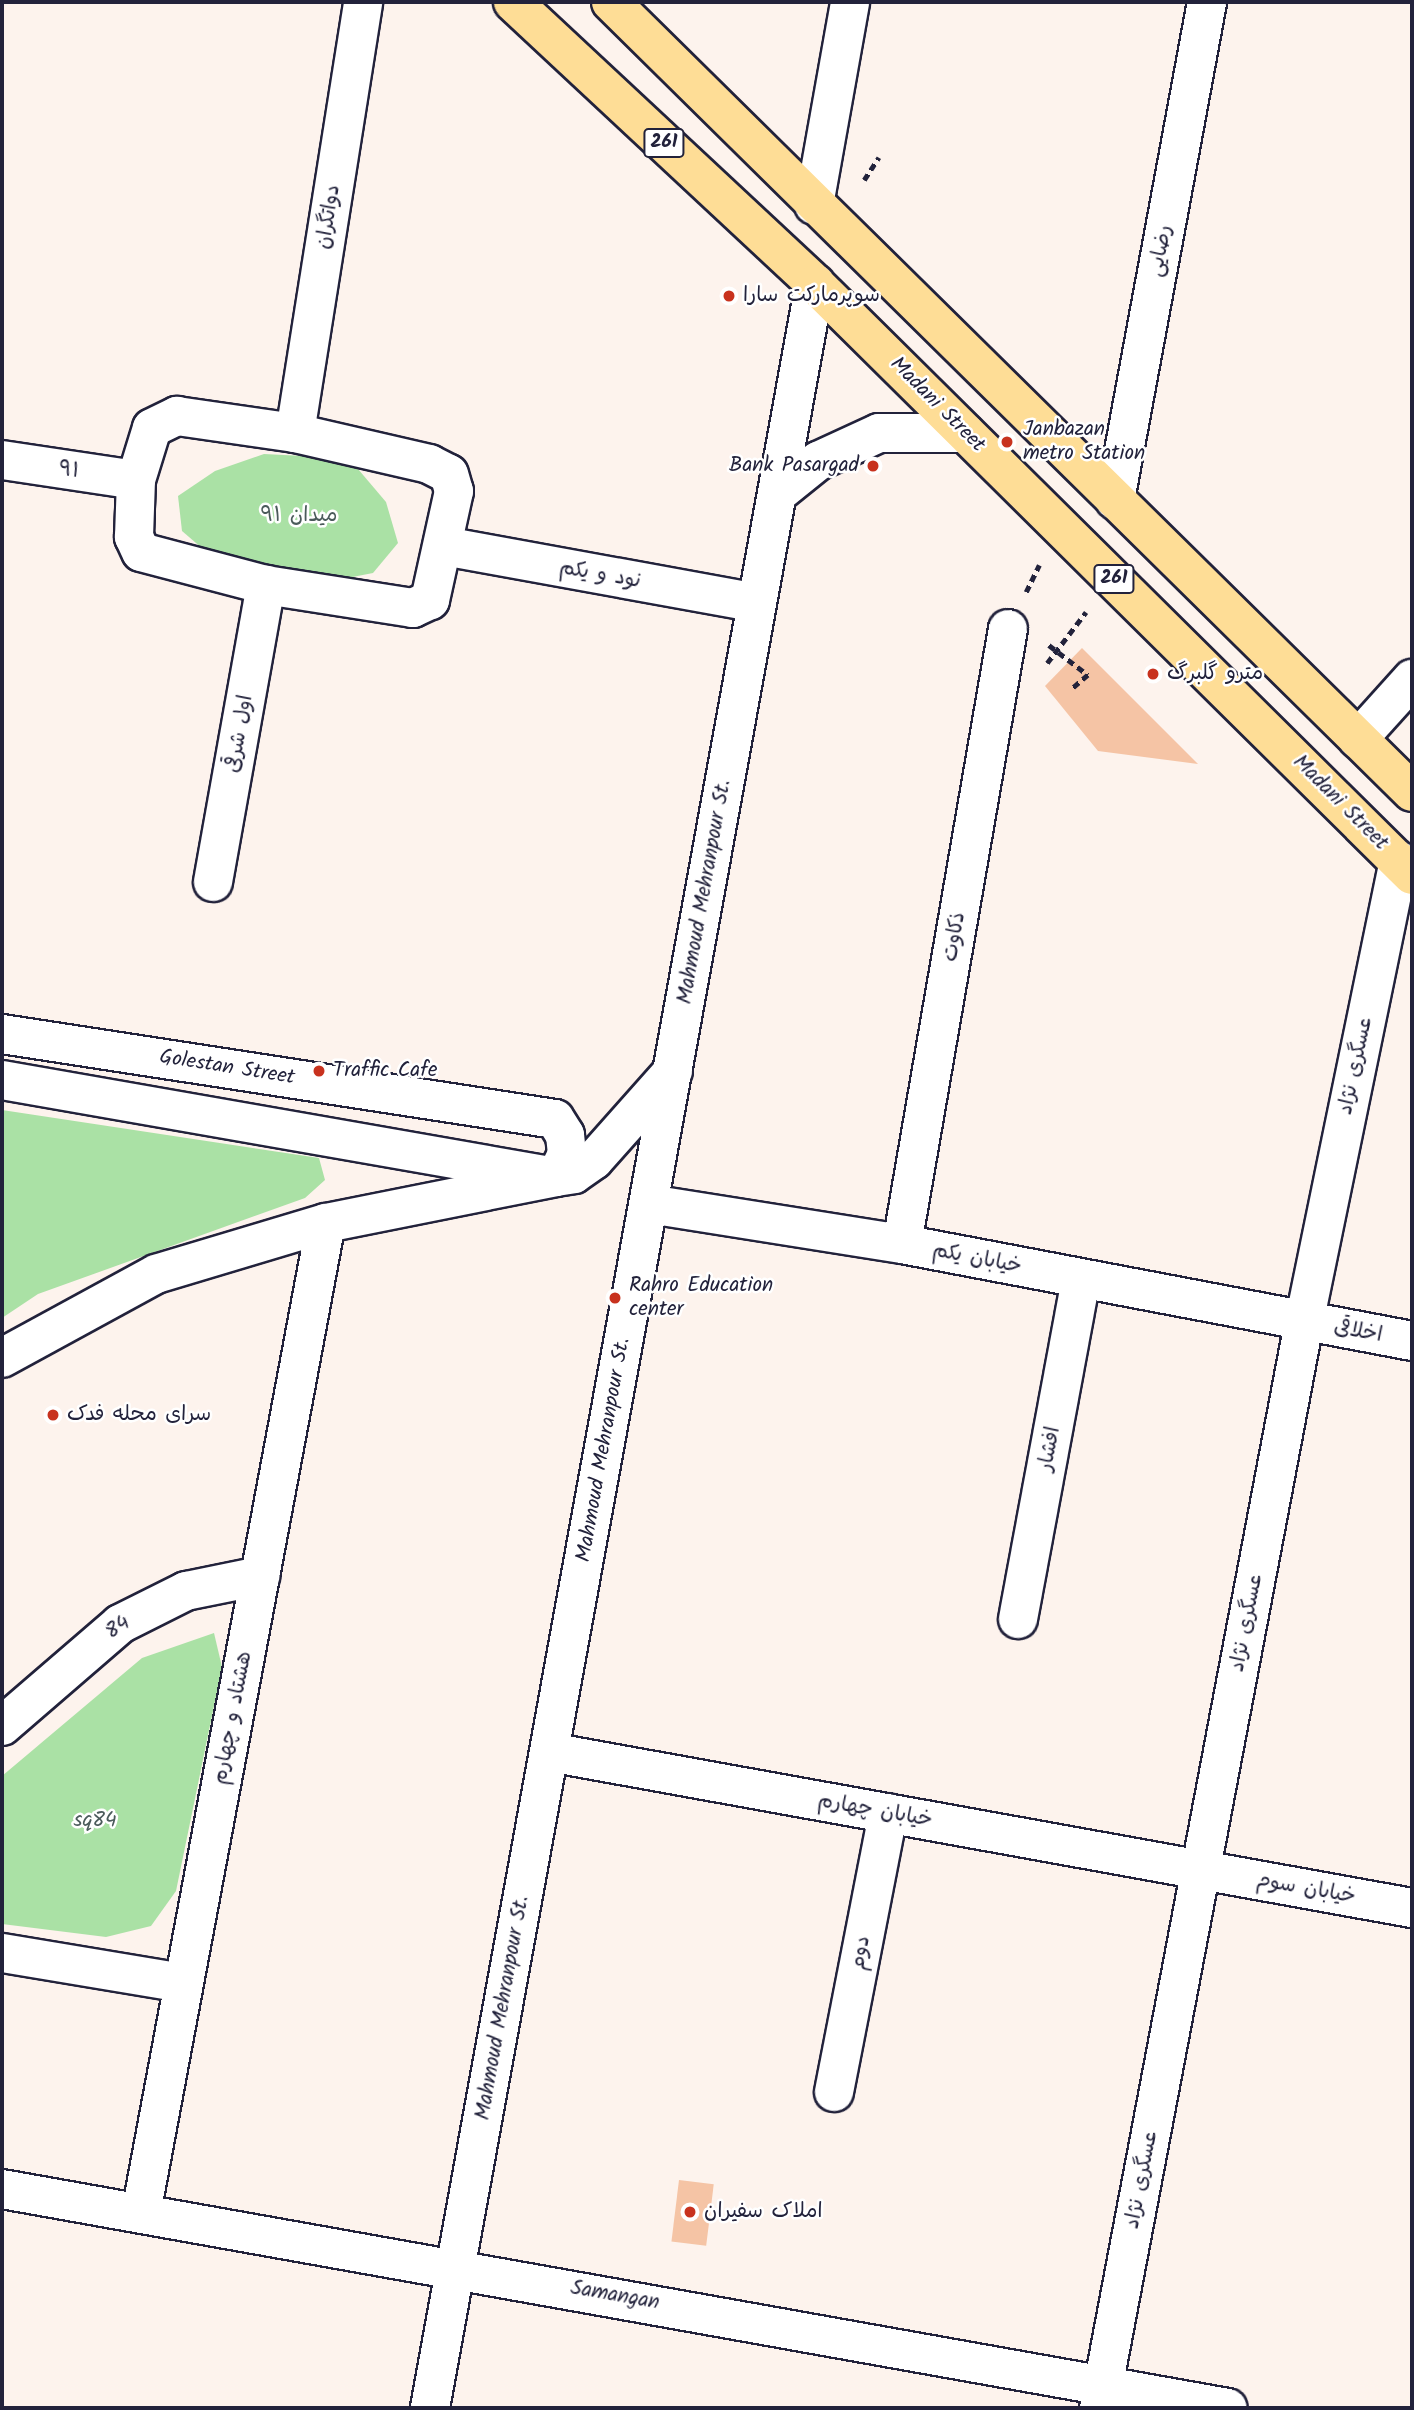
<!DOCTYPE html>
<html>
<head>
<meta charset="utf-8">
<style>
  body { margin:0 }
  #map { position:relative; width:1414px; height:2410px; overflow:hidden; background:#fdf3ed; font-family:Kalam,"Playpen Sans Arabic",sans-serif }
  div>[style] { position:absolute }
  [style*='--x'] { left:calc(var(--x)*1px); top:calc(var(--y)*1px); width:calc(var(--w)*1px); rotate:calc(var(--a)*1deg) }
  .green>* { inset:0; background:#aae1a5 }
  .building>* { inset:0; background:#f5c4a5; transform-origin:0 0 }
  .path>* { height:4.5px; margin-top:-2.25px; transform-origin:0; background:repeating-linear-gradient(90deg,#22223b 0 7px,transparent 0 12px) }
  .roads { filter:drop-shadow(2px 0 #22223b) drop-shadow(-2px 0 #22223b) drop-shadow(0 2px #22223b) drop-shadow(0 -2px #22223b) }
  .minor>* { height:38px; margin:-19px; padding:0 19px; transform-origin:19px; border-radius:19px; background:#fff }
  .secondary>* { height:38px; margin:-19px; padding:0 19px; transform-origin:19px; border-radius:19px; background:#fff }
  .primary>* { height:38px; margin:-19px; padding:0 19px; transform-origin:19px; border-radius:19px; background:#fedd96 }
  .dots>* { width:19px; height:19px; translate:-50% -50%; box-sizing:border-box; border:4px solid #fff; border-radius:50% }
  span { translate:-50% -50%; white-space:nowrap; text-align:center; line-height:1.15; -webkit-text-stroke:5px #fff; paint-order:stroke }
  .shield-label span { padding:2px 5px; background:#fff; border:2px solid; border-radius:5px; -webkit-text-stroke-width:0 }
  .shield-label { font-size:19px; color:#22223b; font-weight:700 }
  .street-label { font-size:21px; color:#22223b }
  .poi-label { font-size:21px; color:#22223b }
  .left { translate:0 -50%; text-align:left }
  .right { translate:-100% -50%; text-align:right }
  .park-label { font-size:21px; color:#4b5b5b }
  .frame { position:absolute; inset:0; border:4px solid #22223b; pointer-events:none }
</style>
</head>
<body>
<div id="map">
  <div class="green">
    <div style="clip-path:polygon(264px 454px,323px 457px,358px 469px,386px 502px,398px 543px,373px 573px,337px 580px,217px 561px,182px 531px,178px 496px,215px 471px)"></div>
    <div style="clip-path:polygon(2px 1110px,319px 1158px,325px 1180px,305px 1198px,38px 1294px,2px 1318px)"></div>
    <div style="clip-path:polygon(214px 1633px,222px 1667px,176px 1891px,151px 1926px,106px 1937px,2px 1924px,2px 1776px,142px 1658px)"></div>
  </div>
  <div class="building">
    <div style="clip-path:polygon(1082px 648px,1198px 764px,1098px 751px,1045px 686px)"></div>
    <div style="left:679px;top:2180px;width:35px;height:62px;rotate:7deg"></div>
  </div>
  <div class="path">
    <div style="--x:864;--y:180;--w:27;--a:-57"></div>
    <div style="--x:1026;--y:592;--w:30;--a:-64"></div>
    <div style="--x:1049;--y:645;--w:49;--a:37.6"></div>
    <div style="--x:1088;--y:675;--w:23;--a:139"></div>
    <div style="--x:1047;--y:663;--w:64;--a:-52.6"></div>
  </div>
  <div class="roads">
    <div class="minor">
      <div style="--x:814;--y:205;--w:206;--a:-79.9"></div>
      <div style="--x:177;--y:416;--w:119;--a:8.2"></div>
      <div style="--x:295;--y:433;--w:138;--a:13"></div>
      <div style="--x:429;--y:464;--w:22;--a:27"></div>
      <div style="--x:449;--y:474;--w:18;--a:74"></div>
      <div style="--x:454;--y:491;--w:112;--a:102.4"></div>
      <div style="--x:430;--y:600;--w:19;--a:155"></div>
      <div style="--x:413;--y:608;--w:149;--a:-171.1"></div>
      <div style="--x:266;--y:585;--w:129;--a:-165.2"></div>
      <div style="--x:141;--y:552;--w:17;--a:-115"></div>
      <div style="--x:134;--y:537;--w:57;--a:-88"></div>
      <div style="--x:136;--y:480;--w:54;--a:-72.9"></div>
      <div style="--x:152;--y:428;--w:28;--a:-26"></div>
      <div style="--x:295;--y:433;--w:436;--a:-81"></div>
      <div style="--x:2;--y:460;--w:135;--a:8.5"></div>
      <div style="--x:777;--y:494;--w:53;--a:-38.8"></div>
      <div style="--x:818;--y:461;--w:67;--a:-24.7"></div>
      <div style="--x:879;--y:433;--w:86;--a:0"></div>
      <div style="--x:1115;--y:500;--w:506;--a:-79.53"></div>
      <div style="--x:444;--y:546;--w:318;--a:10.3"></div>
      <div style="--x:1358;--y:739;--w:81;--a:-48"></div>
      <div style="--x:213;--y:882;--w:302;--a:-79.9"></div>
      <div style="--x:2;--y:1034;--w:559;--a:8.74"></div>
      <div style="--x:555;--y:1119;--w:19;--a:58"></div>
      <div style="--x:565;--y:1135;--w:19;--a:84"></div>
      <div style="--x:567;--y:1154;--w:25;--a:116"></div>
      <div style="--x:556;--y:1177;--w:235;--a:168.7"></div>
      <div style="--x:326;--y:1223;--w:177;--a:163.3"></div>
      <div style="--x:156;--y:1274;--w:175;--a:151.4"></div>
      <div style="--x:2;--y:1080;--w:562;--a:9.93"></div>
      <div style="--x:556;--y:1177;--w:18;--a:-9"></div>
      <div style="--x:574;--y:1174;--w:24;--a:-35"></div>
      <div style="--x:594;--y:1160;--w:119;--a:-48.4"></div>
      <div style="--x:649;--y:1204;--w:256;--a:9"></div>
      <div style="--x:902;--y:1244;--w:519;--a:10.77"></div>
      <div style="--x:902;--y:1244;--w:624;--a:-80.22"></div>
      <div style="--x:1018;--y:1619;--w:346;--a:-79.5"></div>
      <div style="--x:2;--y:1726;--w:156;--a:-40.8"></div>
      <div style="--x:120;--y:1624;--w:74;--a:-26.6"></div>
      <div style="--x:186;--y:1591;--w:76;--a:-11.5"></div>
      <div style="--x:549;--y:1752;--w:877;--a:10.25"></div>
      <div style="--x:2;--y:1953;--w:184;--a:9.4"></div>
      <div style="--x:834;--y:2092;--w:284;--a:-79"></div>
      <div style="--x:141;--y:2213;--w:1007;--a:-79.42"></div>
      <div style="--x:430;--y:2408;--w:2159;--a:-79.73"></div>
      <div style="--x:1099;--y:2408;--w:1104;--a:-79.3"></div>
      <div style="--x:1304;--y:1323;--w:472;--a:-78.4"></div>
    </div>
    <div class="secondary">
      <div style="--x:2;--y:2189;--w:1245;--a:10.13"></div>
    </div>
    <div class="primary">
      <div style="--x:513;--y:2;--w:413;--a:43"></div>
      <div style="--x:815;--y:284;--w:840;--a:44.71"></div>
      <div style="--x:611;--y:2;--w:1125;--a:44.6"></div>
    </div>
  </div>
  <div class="dots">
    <div style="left:729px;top:296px;background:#c8321e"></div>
    <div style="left:1007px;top:442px;background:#c8321e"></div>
    <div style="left:873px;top:466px;background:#c8321e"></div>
    <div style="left:1153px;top:674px;background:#c8321e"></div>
    <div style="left:319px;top:1071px;background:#c8321e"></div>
    <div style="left:615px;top:1298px;background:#c8321e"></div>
    <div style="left:53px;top:1415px;background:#c8321e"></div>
    <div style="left:690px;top:2212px;background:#c8321e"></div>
  </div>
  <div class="shield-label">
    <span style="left:664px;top:143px">261</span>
    <span style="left:1114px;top:579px">261</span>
  </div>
  <div class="street-label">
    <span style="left:329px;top:217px;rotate:-81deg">دواتگران</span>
    <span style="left:1161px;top:251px;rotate:-79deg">رضایی</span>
    <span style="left:937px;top:405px;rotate:45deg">Madani Street</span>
    <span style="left:69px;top:471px;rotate:8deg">۹۱</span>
    <span style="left:600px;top:575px;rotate:10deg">نود و یکم</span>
    <span style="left:240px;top:734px;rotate:-80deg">اول شرقی</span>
    <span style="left:1340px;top:803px;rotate:45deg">Madani Street</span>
    <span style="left:705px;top:892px;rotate:-80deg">Mahmoud Mehranpour St.</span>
    <span style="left:955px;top:937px;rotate:-80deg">ذکاوت</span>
    <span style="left:1356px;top:1066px;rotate:-78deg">عسگری نژاد</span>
    <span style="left:227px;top:1068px;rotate:9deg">Golestan Street</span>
    <span style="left:977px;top:1259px;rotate:11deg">خیابان یکم</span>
    <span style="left:1358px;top:1332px;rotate:10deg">اخلاقی</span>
    <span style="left:1050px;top:1449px;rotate:-79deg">افشار</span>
    <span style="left:604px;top:1450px;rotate:-80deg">Mahmoud Mehranpour St.</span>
    <span style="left:1247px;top:1623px;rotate:-79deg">عسگری نژاد</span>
    <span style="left:118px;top:1628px;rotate:-34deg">84</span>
    <span style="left:233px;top:1718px;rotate:-79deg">هشتاد و چهارم</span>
    <span style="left:875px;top:1811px;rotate:10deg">خیابان چهارم</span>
    <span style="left:1306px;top:1889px;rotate:10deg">خیابان سوم</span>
    <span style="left:861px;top:1953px;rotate:-79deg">دوم</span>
    <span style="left:503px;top:2008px;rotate:-80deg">Mahmoud Mehranpour St.</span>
    <span style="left:1142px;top:2180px;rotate:-79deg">عسگری نژاد</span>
    <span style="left:615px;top:2296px;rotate:10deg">Samangan</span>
  </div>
  <div class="poi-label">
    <span class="left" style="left:743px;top:296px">سوپرمارکت سارا</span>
    <span class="left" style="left:1023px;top:442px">Janbazan<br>metro Station</span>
    <span class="right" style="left:859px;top:466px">Bank Pasargad</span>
    <span class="left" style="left:1167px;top:674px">مترو گلبرگ</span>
    <span class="left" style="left:333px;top:1071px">Traffic Cafe</span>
    <span class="left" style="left:629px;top:1298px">Rahro Education<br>center</span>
    <span class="left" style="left:67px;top:1415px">سرای محله فدک</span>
    <span class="left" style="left:704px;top:2212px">املاک سفیران</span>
  </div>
  <div class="park-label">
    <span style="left:299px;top:516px">میدان ۹۱</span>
    <span style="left:95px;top:1821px">sq84</span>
  </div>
  <div class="frame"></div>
</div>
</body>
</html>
